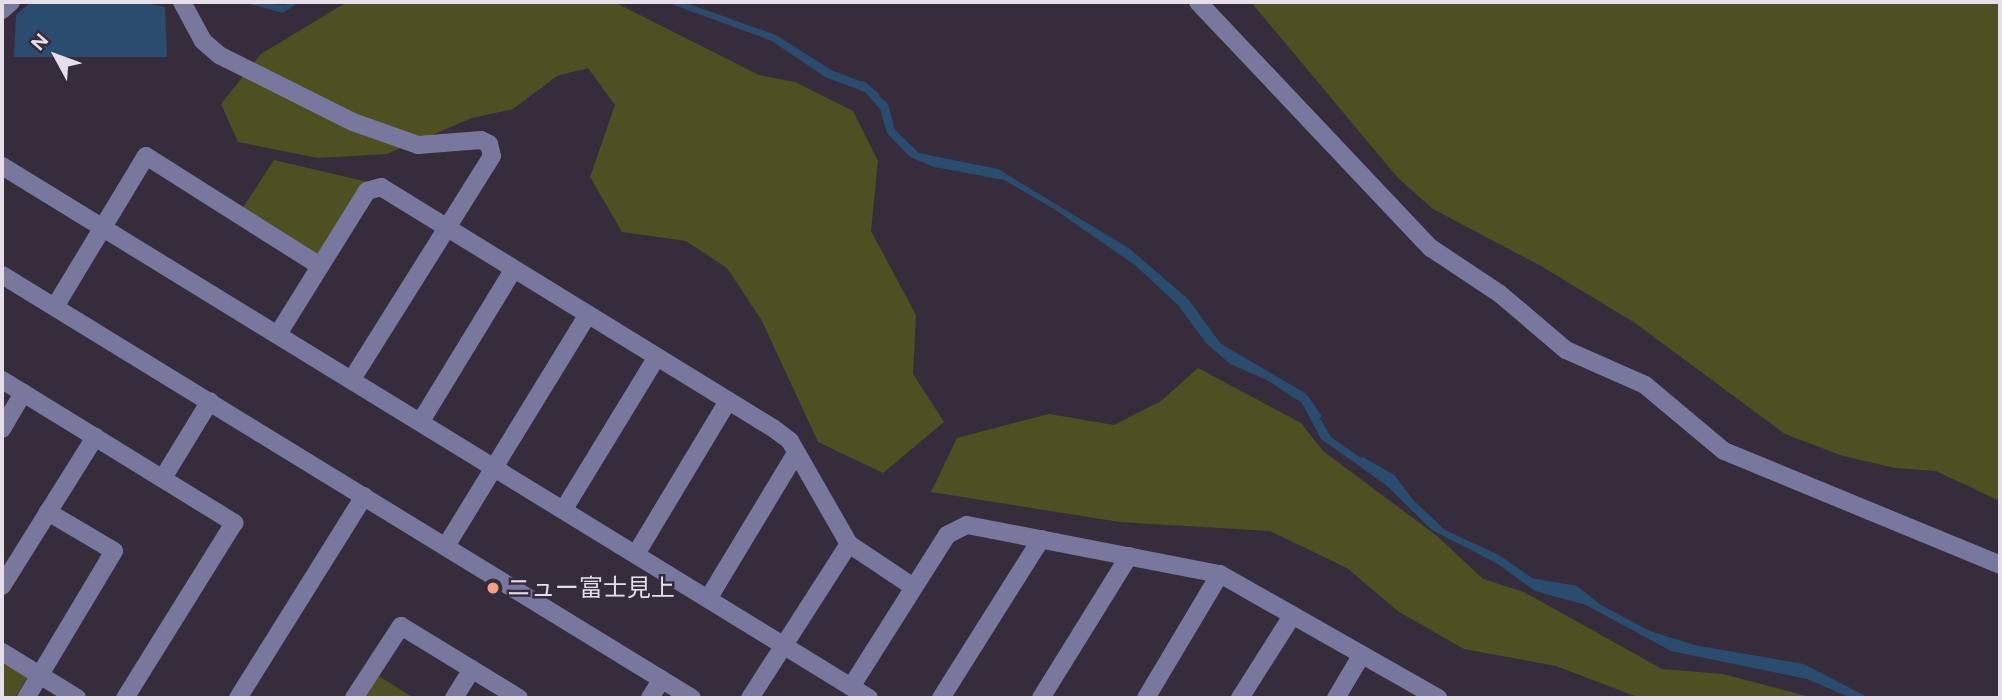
<!DOCTYPE html>
<html>
<head>
<meta charset="utf-8">
<style>
  body { margin:0 }
  #map { position:relative; width:2002px; height:700px; overflow:hidden; background:#362c3c; font-family:Figtree,"Noto Sans JP",sans-serif }
  div>[style] { position:absolute }
  [style*='--x'] { left:calc(var(--x)*1px); top:calc(var(--y)*1px); width:calc(var(--w)*1px); rotate:calc(var(--a)*1deg) }
  .green>* { inset:0; background:#4e5021 }
  .water>* { inset:0; background:#294c6f }
  .stream>* { height:4.5px; margin:-2.25px; padding:0 2.25px; transform-origin:2.25px; border-radius:2.25px; background:#294c6f }
  .minor>* { height:18px; margin:-9px; padding:0 9px; transform-origin:9px; border-radius:9px; background:#78789f }
  .dots>* { width:19px; height:19px; translate:-50% -50%; box-sizing:border-box; border:4px solid #362c3c; border-radius:50% }
  span { translate:-50% -50%; white-space:nowrap; text-align:center; line-height:1.15; -webkit-text-stroke:5px #362c3c; paint-order:stroke }
  .poi-label { font-size:24px; color:#e6dfe9 }
  .left { translate:0 -50%; text-align:left }
  .frame { position:absolute; inset:0; border:4px solid #e6dfe9; pointer-events:none }
  .north { position:absolute; left:21px; top:21px; width:70px; height:70px; -webkit-text-stroke:5px #362c3c; paint-order:stroke; rotate:311deg; font-size:19px; font-weight:700; line-height:28px; text-align:center; color:#e6dfe9 }
  .north::after { content:''; display:block; margin:auto; width:24px; height:32px; background:#e6dfe9; clip-path:polygon(50% 0,100% 100%,50% 72%,0 100%) }
</style>
</head>
<body>
<div id="map">
  <div class="green">
    <div style="clip-path:polygon(347px 2px,614px 2px,759px 75px,795px 82px,853px 111px,878px 161px,871px 231px,916px 315px,913px 374px,944px 422px,883px 473px,818px 442px,762px 321px,727px 268px,686px 241px,622px 232px,590px 177px,615px 105px,588px 68px,557px 76px,513px 109px,472px 118px,387px 154px,318px 158px,238px 142px,221px 104px,261px 54px)"></div>
    <div style="clip-path:polygon(1251px 2px,2000px 2px,2000px 501px,1936px 471px,1895px 468px,1843px 456px,1785px 434px,1635px 323px,1541px 266px,1433px 209px,1398px 178px)"></div>
    <div style="clip-path:polygon(274px 160px,368px 182px,318px 257px,242px 209px)"></div>
    <div style="clip-path:polygon(1198px 368px,1301px 423px,1323px 451px,1437px 536px,1483px 579px,1524px 592px,1662px 669px,1723px 674px,1814px 698px,1640px 698px,1556px 666px,1464px 649px,1399px 612px,1347px 568px,1270px 531px,1120px 522px,931px 492px,957px 438px,1049px 414px,1114px 425px,1161px 401px)"></div>
    <div style="clip-path:polygon(2px 660px,28px 676px,15px 698px,2px 698px)"></div>
    <div style="clip-path:polygon(377px 675px,414px 698px,362px 698px)"></div>
  </div>
  <div class="water">
    <div style="clip-path:polygon(31px 2px,140px 2px,165px 7px,167px 57px,14px 57px,16px 15px)"></div>
    <div style="clip-path:polygon(243px 2px,283px 5px,299px 2px,283px 13px)"></div>
    <div style="clip-path:polygon(666px 2px,683px 2px,776px 35px,831px 70px,865px 83px,888px 104px,895px 130px,919px 153px,998px 169px,1130px 249px,1188px 299px,1221px 344px,1305px 393px,1331px 437px,1390px 478px,1445px 530px,1499px 555px,1532px 578px,1577px 586px,1601px 605px,1650px 631px,1694px 645px,1804px 664px,1869px 698px,1851px 698px,1807px 679px,1671px 651px,1586px 605px,1535px 591px,1498px 564px,1432px 530px,1386px 485px,1321px 439px,1302px 403px,1267px 380px,1230px 364px,1206px 343px,1178px 305px,1135px 265px,1054px 209px,1004px 180px,934px 167px,910px 157px,887px 133px,880px 109px,865px 92px,825px 77px,772px 41px)"></div>
  </div>
  <div class="stream">
    <div style="--x:863;--y:83;--w:18;--a:41"></div>
    <div style="--x:1306;--y:397;--w:22;--a:56"></div>
    <div style="--x:1362;--y:459;--w:36;--a:30"></div>
    <div style="--x:1393;--y:477;--w:31;--a:53"></div>
  </div>
  <div class="minor">
    <div style="--x:182;--y:2;--w:44;--a:61.7"></div>
    <div style="--x:203;--y:41;--w:21;--a:41"></div>
    <div style="--x:219;--y:55;--w:150;--a:26.6"></div>
    <div style="--x:353;--y:122;--w:69;--a:19.5"></div>
    <div style="--x:418;--y:145;--w:63;--a:-4.5"></div>
    <div style="--x:481;--y:140;--w:9;--a:27"></div>
    <div style="--x:489;--y:144;--w:12;--a:76"></div>
    <div style="--x:492;--y:156;--w:263;--a:122.1"></div>
    <div style="--x:1198;--y:2;--w:339;--a:46.6"></div>
    <div style="--x:1431;--y:248;--w:83;--a:33.7"></div>
    <div style="--x:1500;--y:294;--w:87;--a:40.3"></div>
    <div style="--x:1566;--y:350;--w:86;--a:23.9"></div>
    <div style="--x:1645;--y:385;--w:103;--a:39.9"></div>
    <div style="--x:1724;--y:451;--w:299;--a:22.4"></div>
    <div style="--x:2;--y:10;--w:12;--a:-42"></div>
    <div style="--x:2;--y:166;--w:1017;--a:31.53"></div>
    <div style="--x:2;--y:275;--w:809;--a:31.51"></div>
    <div style="--x:56;--y:305;--w:174;--a:-58.9"></div>
    <div style="--x:146;--y:156;--w:206;--a:32.3"></div>
    <div style="--x:278;--y:334;--w:168;--a:-58.1"></div>
    <div style="--x:367;--y:191;--w:15;--a:-16"></div>
    <div style="--x:381;--y:187;--w:460;--a:31.6"></div>
    <div style="--x:773;--y:428;--w:21;--a:37"></div>
    <div style="--x:790;--y:441;--w:119;--a:60.2"></div>
    <div style="--x:849;--y:544;--w:76;--a:33.7"></div>
    <div style="--x:2;--y:380;--w:273;--a:31.6"></div>
    <div style="--x:234;--y:523;--w:206;--a:121.9"></div>
    <div style="--x:421;--y:421;--w:177;--a:-58.6"></div>
    <div style="--x:2;--y:429;--w:42;--a:-59.7"></div>
    <div style="--x:163;--y:478;--w:90;--a:-58.6"></div>
    <div style="--x:564;--y:509;--w:177;--a:-58.6"></div>
    <div style="--x:446;--y:546;--w:270;--a:-58.5"></div>
    <div style="--x:636;--y:554;--w:179;--a:-59"></div>
    <div style="--x:2;--y:586;--w:176;--a:-58"></div>
    <div style="--x:708;--y:599;--w:170;--a:-58.9"></div>
    <div style="--x:2;--y:652;--w:88;--a:31.5"></div>
    <div style="--x:851;--y:687;--w:180;--a:-57.7"></div>
    <div style="--x:947;--y:535;--w:22;--a:-27"></div>
    <div style="--x:967;--y:525;--w:258;--a:11"></div>
    <div style="--x:1220;--y:574;--w:251;--a:29.6"></div>
    <div style="--x:26;--y:698;--w:171;--a:-59.1"></div>
    <div style="--x:114;--y:551;--w:77;--a:-149.4"></div>
    <div style="--x:238;--y:698;--w:238;--a:-58"></div>
    <div style="--x:354;--y:698;--w:86;--a:-56.9"></div>
    <div style="--x:401;--y:626;--w:138;--a:31.4"></div>
    <div style="--x:454;--y:698;--w:34;--a:-58"></div>
    <div style="--x:650;--y:698;--w:22;--a:-58"></div>
    <div style="--x:750;--y:698;--w:183;--a:-57.3"></div>
    <div style="--x:941;--y:698;--w:188;--a:-57.8"></div>
    <div style="--x:1041;--y:698;--w:167;--a:-58.2"></div>
    <div style="--x:1146;--y:698;--w:144;--a:-59.2"></div>
    <div style="--x:1240;--y:698;--w:97;--a:-57.6"></div>
    <div style="--x:1336;--y:698;--w:49;--a:-59.2"></div>
  </div>
  <div class="dots">
    <div style="left:493px;top:588px;background:#f2a080"></div>
  </div>
  <div class="poi-label">
    <span class="left" style="left:507px;top:588px">ニュー富士見上</span>
  </div>
  <div class="frame"></div>
  <div class="north">N</div>
</div>
</body>
</html>
